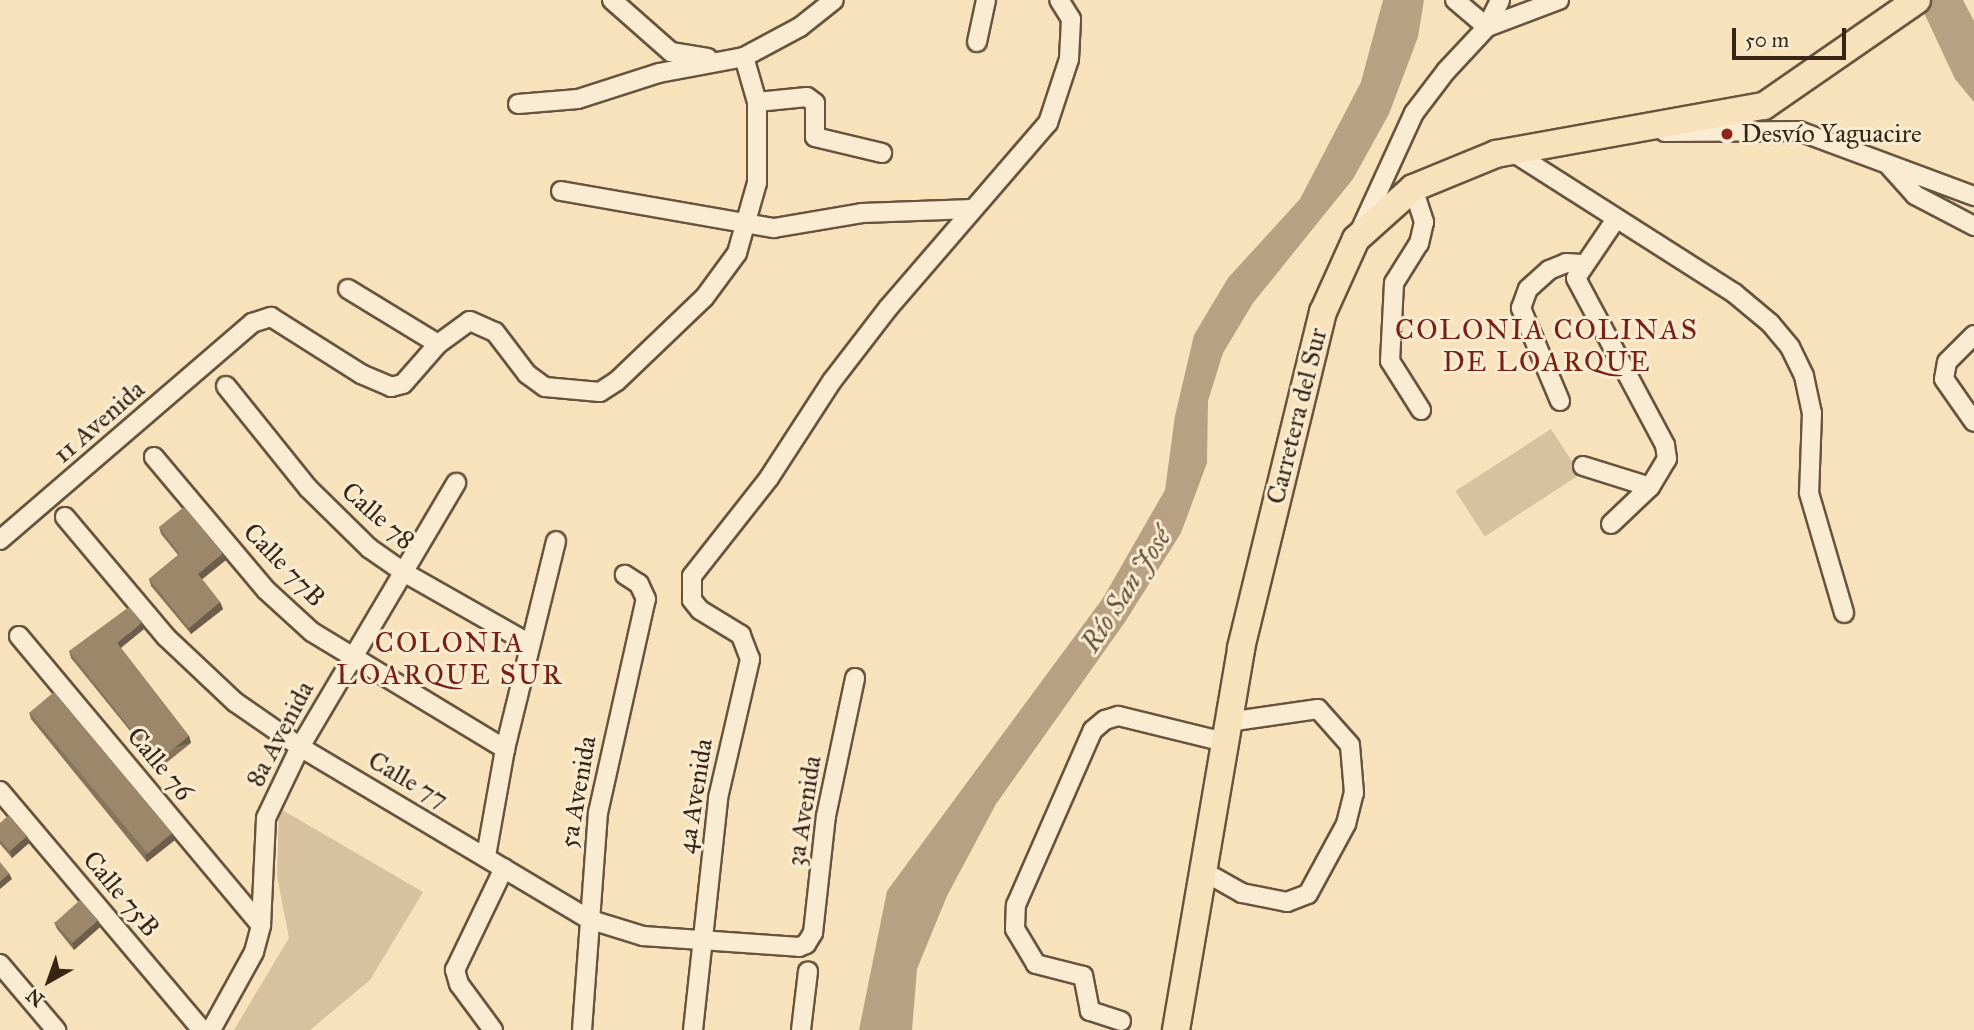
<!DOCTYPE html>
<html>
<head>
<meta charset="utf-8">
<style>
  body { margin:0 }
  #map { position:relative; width:1974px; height:1030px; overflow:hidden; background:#f8e2bb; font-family:"IM FELL Great Primer",serif }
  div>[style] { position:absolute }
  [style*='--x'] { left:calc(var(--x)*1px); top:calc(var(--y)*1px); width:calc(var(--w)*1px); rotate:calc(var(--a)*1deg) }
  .green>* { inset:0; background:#d7c29f; transform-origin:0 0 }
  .water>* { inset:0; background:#b7a182 }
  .roads { filter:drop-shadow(2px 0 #68543e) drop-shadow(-2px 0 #68543e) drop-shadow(0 2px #68543e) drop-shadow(0 -2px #68543e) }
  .minor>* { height:18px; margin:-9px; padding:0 9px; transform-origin:9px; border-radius:9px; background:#faecd3 }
  .highway>* { height:26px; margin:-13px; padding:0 13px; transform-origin:13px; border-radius:13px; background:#f8e2bb }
  .wall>* { inset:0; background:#86745c }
  .shaded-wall>* { inset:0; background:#6d5e4b; transform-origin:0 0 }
  .building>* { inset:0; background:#9c876b; transform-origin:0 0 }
  .dots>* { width:19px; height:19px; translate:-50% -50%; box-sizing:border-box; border:4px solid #faecd3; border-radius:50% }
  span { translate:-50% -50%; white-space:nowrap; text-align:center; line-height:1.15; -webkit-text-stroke:6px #faecd3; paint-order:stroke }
  .poi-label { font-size:26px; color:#382414 }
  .left { translate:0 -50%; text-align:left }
  .street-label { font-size:26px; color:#382414 }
  .neighbourhood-label { font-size:28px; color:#7a1f14; letter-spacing:2px }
  .water-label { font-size:28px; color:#64503a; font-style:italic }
  .north { position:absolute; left:14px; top:946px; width:70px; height:70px; -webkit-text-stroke:5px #faecd3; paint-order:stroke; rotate:220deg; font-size:19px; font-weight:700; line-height:28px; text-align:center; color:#382414 }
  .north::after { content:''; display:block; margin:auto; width:24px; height:32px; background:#382414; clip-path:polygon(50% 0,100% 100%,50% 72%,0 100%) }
  .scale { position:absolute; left:1732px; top:28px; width:114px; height:32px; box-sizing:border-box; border:4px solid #382414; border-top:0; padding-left:9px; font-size:21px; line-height:24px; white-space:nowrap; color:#382414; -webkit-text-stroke:5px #faecd3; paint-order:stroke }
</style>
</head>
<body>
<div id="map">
  <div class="green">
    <div style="left:1551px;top:429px;width:54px;height:114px;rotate:57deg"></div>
    <div style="clip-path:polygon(279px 808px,423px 892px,370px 980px,310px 1030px,234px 1030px,289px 938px,277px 876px)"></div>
  </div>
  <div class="water">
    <div style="clip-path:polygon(1383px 0,1424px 0,1418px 37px,1389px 114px,1353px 179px,1253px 303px,1223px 353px,1208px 401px,1207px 463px,1181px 533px,1125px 622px,996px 804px,947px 896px,917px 969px,912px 1030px,859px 1030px,887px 891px,1103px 598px,1165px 490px,1175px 416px,1194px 335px,1228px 278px,1300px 199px,1361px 82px)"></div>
    <div style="clip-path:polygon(1918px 0,1963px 0,1974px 21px,1974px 102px,1955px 79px)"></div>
  </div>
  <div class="roads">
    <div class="minor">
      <div style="--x:612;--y:0;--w:79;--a:41.4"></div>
      <div style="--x:671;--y:52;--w:37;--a:9"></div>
      <div style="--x:1455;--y:0;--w:42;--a:40.2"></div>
      <div style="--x:1487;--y:27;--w:30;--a:-64"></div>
      <div style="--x:977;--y:42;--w:43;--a:-77.9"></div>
      <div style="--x:757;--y:102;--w:50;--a:-5.7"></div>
      <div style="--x:807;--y:97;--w:10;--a:37"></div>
      <div style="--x:815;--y:103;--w:34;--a:90"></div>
      <div style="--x:815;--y:137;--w:69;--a:13.4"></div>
      <div style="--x:518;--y:104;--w:60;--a:-4.8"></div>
      <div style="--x:578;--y:99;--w:85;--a:-17.8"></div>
      <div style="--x:659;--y:73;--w:86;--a:-10.7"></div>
      <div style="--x:744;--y:57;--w:64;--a:-28.2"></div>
      <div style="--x:800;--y:27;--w:43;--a:-38.5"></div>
      <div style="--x:1665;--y:132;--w:134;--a:-0.4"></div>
      <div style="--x:1799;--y:131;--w:187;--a:20.4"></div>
      <div style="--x:1511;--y:151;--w:264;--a:32.5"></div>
      <div style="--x:1734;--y:293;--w:47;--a:39.8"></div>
      <div style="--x:1770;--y:323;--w:31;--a:50"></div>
      <div style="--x:1790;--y:347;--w:32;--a:64"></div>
      <div style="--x:1804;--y:376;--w:38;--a:78"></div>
      <div style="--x:1812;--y:413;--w:80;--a:92.1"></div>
      <div style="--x:1809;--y:493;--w:125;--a:73.7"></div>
      <div style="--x:1890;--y:167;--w:38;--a:48"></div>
      <div style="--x:1915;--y:195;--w:67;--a:27.7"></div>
      <div style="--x:1413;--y:188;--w:36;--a:72"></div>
      <div style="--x:1424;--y:222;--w:22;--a:103"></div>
      <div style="--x:1419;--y:243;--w:47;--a:122"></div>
      <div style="--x:1394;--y:283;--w:78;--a:92.9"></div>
      <div style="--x:1390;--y:361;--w:58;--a:57.7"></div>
      <div style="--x:561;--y:191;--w:216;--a:9.9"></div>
      <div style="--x:774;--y:228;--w:89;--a:-9.7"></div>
      <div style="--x:862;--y:213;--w:111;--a:-2.1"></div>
      <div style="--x:1359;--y:233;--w:132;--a:-65.4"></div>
      <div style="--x:1414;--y:113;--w:53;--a:-52.7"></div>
      <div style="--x:1446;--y:71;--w:60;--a:-47"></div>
      <div style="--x:1487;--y:27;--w:77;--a:-20.6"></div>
      <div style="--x:348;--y:289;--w:105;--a:31.4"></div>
      <div style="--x:1974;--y:335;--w:38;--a:135"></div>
      <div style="--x:1947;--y:362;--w:17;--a:100"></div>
      <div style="--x:1944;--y:379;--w:52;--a:55.1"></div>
      <div style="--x:226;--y:386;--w:131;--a:51.2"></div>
      <div style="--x:308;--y:488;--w:86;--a:44.5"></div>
      <div style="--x:369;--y:548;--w:44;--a:34.8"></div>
      <div style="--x:405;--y:573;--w:144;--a:29.6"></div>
      <div style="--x:1560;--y:401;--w:101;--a:-112.8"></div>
      <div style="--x:1521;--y:308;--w:20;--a:-70"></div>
      <div style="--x:1528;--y:289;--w:28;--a:-42"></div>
      <div style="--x:1549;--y:270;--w:18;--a:-22"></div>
      <div style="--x:1566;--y:263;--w:15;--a:4"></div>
      <div style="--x:154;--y:457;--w:174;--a:49.9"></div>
      <div style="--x:266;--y:590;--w:62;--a:42.4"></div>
      <div style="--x:312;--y:632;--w:226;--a:31.2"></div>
      <div style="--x:1583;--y:466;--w:70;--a:17.4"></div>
      <div style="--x:65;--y:517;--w:157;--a:49.9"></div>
      <div style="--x:166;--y:637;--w:95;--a:43.3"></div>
      <div style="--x:235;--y:702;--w:79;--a:34.7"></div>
      <div style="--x:300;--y:747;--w:335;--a:30.8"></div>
      <div style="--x:588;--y:919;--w:58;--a:17.2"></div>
      <div style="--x:643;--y:936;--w:156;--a:4"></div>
      <div style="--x:799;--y:947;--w:8;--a:-23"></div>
      <div style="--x:806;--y:944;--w:13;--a:-58"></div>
      <div style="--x:813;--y:933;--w:118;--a:-83.7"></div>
      <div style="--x:826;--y:816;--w:141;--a:-78.1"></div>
      <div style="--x:1611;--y:524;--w:54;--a:-43.5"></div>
      <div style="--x:1650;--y:487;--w:33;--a:-59"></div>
      <div style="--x:1667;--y:459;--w:14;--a:-98"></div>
      <div style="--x:1665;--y:445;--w:189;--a:-118.1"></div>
      <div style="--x:1576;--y:278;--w:71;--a:-55.9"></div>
      <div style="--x:0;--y:540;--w:333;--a:-40.7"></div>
      <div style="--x:252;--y:323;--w:20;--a:-18"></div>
      <div style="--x:271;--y:317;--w:107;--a:32.3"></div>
      <div style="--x:361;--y:374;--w:33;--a:23"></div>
      <div style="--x:391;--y:387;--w:12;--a:-14"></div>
      <div style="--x:403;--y:384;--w:53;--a:-48.8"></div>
      <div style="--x:438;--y:344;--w:39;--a:-36"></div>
      <div style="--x:470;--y:321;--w:27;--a:24"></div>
      <div style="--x:495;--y:332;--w:53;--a:52.7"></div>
      <div style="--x:527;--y:374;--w:22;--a:36"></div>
      <div style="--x:545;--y:387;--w:55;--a:5.2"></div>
      <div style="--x:600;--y:392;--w:20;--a:-33"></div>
      <div style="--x:617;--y:381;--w:120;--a:-43.7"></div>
      <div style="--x:704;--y:298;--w:56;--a:-53.7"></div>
      <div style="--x:737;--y:253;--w:73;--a:-74.1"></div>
      <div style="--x:757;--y:183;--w:81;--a:-90"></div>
      <div style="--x:757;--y:102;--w:47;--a:-106.1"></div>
      <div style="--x:19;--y:636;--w:377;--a:50.1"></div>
      <div style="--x:0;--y:791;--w:313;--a:49.8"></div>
      <div style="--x:486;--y:856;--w:109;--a:-79.9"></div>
      <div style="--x:505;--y:749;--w:214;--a:-76.2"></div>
      <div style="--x:1203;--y:871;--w:45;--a:29.4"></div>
      <div style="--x:1242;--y:893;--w:46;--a:11.3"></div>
      <div style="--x:1287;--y:902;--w:22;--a:-21"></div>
      <div style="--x:1308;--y:894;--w:80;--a:-61.5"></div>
      <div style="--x:1346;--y:824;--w:32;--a:-76"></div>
      <div style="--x:1354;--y:793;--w:48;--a:-94.8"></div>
      <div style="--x:1350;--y:745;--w:48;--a:-131.6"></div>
      <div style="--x:1318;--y:709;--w:91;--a:171.8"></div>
      <div style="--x:0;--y:964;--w:87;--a:49.7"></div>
      <div style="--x:1121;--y:1021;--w:33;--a:-162"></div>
      <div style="--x:1090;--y:1011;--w:36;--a:-101"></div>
      <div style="--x:1083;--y:976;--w:49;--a:-165.7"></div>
      <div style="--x:1036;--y:964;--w:41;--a:-121"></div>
      <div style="--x:1015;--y:929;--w:24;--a:-88"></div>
      <div style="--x:1016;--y:905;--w:191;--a:-66.3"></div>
      <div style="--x:1093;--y:730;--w:16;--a:-40"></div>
      <div style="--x:1105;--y:720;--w:14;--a:-17"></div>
      <div style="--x:1118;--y:716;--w:110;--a:13.7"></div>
      <div style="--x:211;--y:1030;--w:89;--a:-61.1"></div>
      <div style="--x:254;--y:952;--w:28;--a:-75"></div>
      <div style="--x:261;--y:925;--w:107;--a:-87.3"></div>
      <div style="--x:266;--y:818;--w:79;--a:-64.4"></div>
      <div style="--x:300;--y:747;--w:307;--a:-59.4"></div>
      <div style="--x:493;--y:1030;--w:57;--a:-126.5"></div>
      <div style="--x:459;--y:984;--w:15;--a:-106"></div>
      <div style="--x:455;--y:970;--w:113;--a:-64.3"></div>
      <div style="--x:582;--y:1030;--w:218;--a:-85.8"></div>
      <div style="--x:598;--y:813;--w:219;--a:-77.4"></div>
      <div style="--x:646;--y:599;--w:17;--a:-115"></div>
      <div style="--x:639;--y:584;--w:17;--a:-147"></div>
      <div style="--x:693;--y:1030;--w:233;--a:-83.8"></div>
      <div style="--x:718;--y:798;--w:143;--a:-77"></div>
      <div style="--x:750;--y:659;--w:26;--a:-111"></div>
      <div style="--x:741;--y:635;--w:48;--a:-148.6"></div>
      <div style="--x:700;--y:610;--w:13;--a:-129"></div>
      <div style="--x:692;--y:600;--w:24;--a:-90"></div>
      <div style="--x:692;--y:576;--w:125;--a:-51.8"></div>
      <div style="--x:769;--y:478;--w:116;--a:-57"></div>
      <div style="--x:832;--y:381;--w:93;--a:-52.4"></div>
      <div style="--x:889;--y:307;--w:243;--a:-49.2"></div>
      <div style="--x:1048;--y:123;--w:67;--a:-71.8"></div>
      <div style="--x:1069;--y:59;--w:40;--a:-87.1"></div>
      <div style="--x:1071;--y:19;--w:22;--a:-122"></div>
      <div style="--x:801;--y:1030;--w:59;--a:-83.2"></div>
    </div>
    <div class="highway">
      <div style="--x:1176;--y:1030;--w:387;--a:-80.3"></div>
      <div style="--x:1241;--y:648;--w:346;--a:-76.3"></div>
      <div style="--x:1323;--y:312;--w:80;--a:-65.7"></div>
      <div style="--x:1356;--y:239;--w:76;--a:-41.8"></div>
      <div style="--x:1413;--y:188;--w:90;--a:-22.3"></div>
      <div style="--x:1496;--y:154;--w:272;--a:-10.2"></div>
      <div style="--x:1764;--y:106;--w:186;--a:-34.7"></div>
    </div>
  </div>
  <div class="wall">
    <div style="clip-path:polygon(159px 527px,226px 560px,202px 579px,220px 602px,223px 609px,191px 634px,151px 586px,149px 579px,178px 555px,161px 534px)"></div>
    <div style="clip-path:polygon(144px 629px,121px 648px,189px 736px,191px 743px,160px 768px,71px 658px,69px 651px)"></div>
    <div style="clip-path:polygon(29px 712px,175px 840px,147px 862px,31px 719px)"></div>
    <div style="clip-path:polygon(0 823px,27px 836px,29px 843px,12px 858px,0 844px)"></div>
    <div style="clip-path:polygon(54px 922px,100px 927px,74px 950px,57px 929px)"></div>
  </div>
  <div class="shaded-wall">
    <div style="clip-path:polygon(223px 553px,226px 560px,200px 581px,198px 574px)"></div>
    <div style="clip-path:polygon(220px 602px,223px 609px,191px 634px,189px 628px)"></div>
    <div style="clip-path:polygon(142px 622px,144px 629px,119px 649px,117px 643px)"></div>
    <div style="left:189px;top:736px;width:7px;height:41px;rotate:74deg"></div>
    <div style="clip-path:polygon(172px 833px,175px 840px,147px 862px,145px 855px)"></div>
    <div style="clip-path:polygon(27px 836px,29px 843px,12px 858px,10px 851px)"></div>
    <div style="clip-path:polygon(9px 873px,12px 879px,0 889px,0 881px)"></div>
    <div style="clip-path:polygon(98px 920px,100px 927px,74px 950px,72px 943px)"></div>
  </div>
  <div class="building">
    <div style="clip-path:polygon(184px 507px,223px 553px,198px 574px,220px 602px,189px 628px,149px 579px,180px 554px,159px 527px)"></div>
    <div style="clip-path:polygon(129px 607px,142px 622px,117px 643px,189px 736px,157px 762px,69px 651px)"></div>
    <div style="left:54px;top:692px;width:184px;height:32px;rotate:50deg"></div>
    <div style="clip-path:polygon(9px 815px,27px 836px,10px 851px,0 840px,0 823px)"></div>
    <div style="clip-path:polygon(0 862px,9px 873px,0 881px)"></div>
    <div style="left:80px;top:900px;width:27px;height:34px;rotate:48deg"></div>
  </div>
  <div class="dots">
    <div style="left:1727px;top:134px;background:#8f2418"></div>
  </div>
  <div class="poi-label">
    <span class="left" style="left:1741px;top:134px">Desvío Yaguacire</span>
  </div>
  <div class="street-label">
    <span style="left:1297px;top:416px;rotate:-76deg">Carretera del Sur</span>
    <span style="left:99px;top:422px;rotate:-41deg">11 Avenida</span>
    <span style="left:378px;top:516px;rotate:41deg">Calle 78</span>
    <span style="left:284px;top:565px;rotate:46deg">Calle 77B</span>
    <span style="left:280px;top:734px;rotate:-62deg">8a Avenida</span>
    <span style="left:160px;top:764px;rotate:50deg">Calle 76</span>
    <span style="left:408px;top:780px;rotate:30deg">Calle 77</span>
    <span style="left:578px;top:792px;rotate:-80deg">5a Avenida</span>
    <span style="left:695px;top:796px;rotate:-81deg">4a Avenida</span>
    <span style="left:804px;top:811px;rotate:-81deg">3a Avenida</span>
    <span style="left:121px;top:894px;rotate:50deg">Calle 75B</span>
  </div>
  <div class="neighbourhood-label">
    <span style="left:1547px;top:346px">COLONIA COLINAS<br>DE LOARQUE</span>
    <span style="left:450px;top:659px">COLONIA<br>LOARQUE SUR</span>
  </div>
  <div class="water-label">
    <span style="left:1126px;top:590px;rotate:-57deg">Río San José</span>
  </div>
  <div class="north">N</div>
  <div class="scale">50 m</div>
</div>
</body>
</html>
